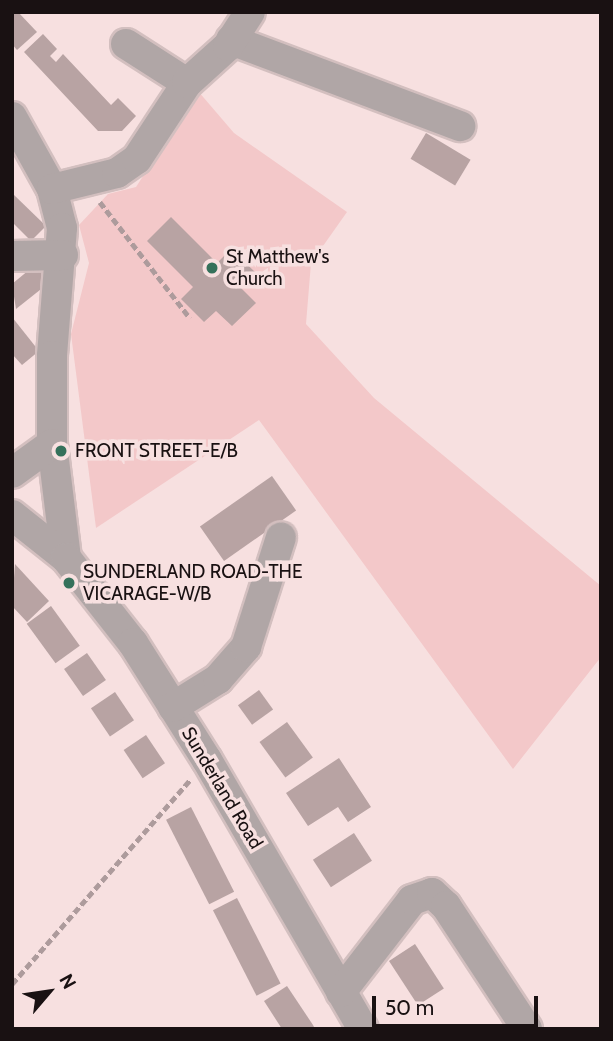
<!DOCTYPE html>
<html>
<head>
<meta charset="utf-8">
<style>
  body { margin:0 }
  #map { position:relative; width:613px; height:1041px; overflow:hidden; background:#f7e0e0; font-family:Cabin,sans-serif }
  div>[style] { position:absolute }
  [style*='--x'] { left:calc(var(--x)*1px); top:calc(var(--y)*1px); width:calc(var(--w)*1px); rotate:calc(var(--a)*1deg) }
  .green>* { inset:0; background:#f3c8c9 }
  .building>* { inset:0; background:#b8a3a3; transform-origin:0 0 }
  .path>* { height:4.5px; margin-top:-2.25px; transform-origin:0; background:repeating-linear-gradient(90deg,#ad9b9c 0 7px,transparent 0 10.5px) }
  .roads { filter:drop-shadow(2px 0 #d3bfbf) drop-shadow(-2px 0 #d3bfbf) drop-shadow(0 2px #d3bfbf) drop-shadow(0 -2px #d3bfbf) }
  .minor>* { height:30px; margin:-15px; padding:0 15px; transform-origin:15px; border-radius:15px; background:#b0a6a6 }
  .dots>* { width:19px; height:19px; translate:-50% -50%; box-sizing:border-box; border:4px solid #f7e0e0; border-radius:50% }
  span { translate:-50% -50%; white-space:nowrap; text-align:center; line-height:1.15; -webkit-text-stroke:7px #f7e0e0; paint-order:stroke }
  .poi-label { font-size:19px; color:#191112 }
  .left { translate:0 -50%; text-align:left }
  .street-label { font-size:19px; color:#191112 }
  .frame { position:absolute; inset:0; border:14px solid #191112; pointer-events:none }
  .north { position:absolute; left:14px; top:957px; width:70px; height:70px; -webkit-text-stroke:5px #f7e0e0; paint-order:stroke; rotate:61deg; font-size:19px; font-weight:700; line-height:28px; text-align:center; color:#191112 }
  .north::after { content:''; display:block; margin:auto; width:24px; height:32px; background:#191112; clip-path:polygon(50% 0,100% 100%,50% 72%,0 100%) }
  .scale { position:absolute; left:372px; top:996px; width:166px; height:32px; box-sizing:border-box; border:4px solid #191112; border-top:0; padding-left:9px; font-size:21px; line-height:24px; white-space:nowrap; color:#191112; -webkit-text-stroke:5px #f7e0e0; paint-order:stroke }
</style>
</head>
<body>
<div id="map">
  <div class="green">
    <div style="clip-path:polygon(198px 91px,234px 133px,347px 212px,311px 263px,306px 324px,374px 398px,601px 586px,601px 657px,513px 769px,259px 420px,96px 528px,71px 334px,89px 263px,79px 225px,108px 194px,136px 187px)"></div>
  </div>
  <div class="building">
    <div style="clip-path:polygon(12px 12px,18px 12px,37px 32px,17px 50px,12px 44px)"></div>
    <div style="clip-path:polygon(43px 34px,57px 49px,50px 56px,56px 62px,63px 54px,111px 105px,118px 98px,136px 116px,122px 131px,98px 131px,24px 52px)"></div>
    <div style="left:426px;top:133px;width:52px;height:30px;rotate:31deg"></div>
    <div style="clip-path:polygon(12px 193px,46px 226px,31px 241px,12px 222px)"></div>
    <div style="clip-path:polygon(171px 217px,217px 263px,231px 249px,255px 272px,240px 287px,256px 303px,232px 326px,216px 311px,204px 322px,181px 299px,193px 287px,147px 241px)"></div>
    <div style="clip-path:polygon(35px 265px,50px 282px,16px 309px,12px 284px)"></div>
    <div style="clip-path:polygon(12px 317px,39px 351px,22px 365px,12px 354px)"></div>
    <div style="left:272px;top:476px;width:42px;height:88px;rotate:55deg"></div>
    <div style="clip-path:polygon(15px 564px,49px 601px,27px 622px,12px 606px)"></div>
    <div style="left:51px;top:606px;width:49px;height:30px;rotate:54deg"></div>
    <div style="left:87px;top:653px;width:33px;height:28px;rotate:55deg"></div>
    <div style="left:259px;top:690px;width:24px;height:26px;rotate:54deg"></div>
    <div style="left:115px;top:692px;width:34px;height:29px;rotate:56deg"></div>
    <div style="left:287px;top:722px;width:44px;height:34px;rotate:54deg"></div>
    <div style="left:146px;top:735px;width:34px;height:27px;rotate:56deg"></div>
    <div style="clip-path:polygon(339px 758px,371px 807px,348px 822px,338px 807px,308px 826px,286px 793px)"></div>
    <div style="left:191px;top:807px;width:95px;height:28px;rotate:63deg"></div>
    <div style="left:354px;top:833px;width:33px;height:49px;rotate:57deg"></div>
    <div style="left:237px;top:898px;width:96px;height:27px;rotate:63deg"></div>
    <div style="left:415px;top:944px;width:53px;height:31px;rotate:57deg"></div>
    <div style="clip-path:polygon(287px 986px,313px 1025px,315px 1029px,282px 1029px,264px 1001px)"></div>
  </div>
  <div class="path">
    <div style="--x:100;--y:202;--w:147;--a:52.2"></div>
    <div style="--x:12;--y:984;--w:272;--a:-48.9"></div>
  </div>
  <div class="roads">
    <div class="minor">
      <div style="--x:231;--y:40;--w:245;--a:20.6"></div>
      <div style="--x:126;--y:44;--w:72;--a:32.6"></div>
      <div style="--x:12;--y:117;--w:82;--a:60.9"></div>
      <div style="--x:52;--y:189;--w:40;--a:75.6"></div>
      <div style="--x:62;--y:228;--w:128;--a:94.5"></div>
      <div style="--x:52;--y:356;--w:88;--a:90"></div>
      <div style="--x:52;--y:444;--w:115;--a:83"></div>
      <div style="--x:52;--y:189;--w:67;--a:-13.8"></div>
      <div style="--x:117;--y:173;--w:24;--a:-35"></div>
      <div style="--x:137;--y:159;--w:91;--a:-56.7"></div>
      <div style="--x:187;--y:83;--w:55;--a:-42.1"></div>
      <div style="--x:228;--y:46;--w:40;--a:-57.1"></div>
      <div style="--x:12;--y:256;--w:51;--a:-1.1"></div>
      <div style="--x:12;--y:473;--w:49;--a:-35.9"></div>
      <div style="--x:12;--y:515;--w:69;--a:38.5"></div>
      <div style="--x:66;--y:558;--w:108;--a:51.8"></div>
      <div style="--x:133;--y:643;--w:138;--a:57.7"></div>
      <div style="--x:207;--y:760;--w:311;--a:59.9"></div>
      <div style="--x:173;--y:707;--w:53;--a:-31.9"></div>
      <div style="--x:218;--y:679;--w:43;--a:-48.8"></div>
      <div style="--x:246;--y:647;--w:115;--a:-72.3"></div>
      <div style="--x:341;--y:992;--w:116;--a:-52.3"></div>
      <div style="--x:412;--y:900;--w:21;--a:-19"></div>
      <div style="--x:432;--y:893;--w:19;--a:43"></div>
      <div style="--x:446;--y:906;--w:147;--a:56.6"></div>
    </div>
  </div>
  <div class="dots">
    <div style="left:212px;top:268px;background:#35715b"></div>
    <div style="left:61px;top:451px;background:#35715b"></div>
    <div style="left:69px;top:583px;background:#35715b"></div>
  </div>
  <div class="poi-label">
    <span class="left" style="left:226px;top:268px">St Matthew's<br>Church</span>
    <span class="left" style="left:75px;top:451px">FRONT STREET-E/B</span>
    <span class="left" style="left:83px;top:583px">SUNDERLAND ROAD-THE<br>VICARAGE-W/B</span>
  </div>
  <div class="street-label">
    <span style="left:222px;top:788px;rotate:59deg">Sunderland Road</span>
  </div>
  <div class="frame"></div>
  <div class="north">N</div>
  <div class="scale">50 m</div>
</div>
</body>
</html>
